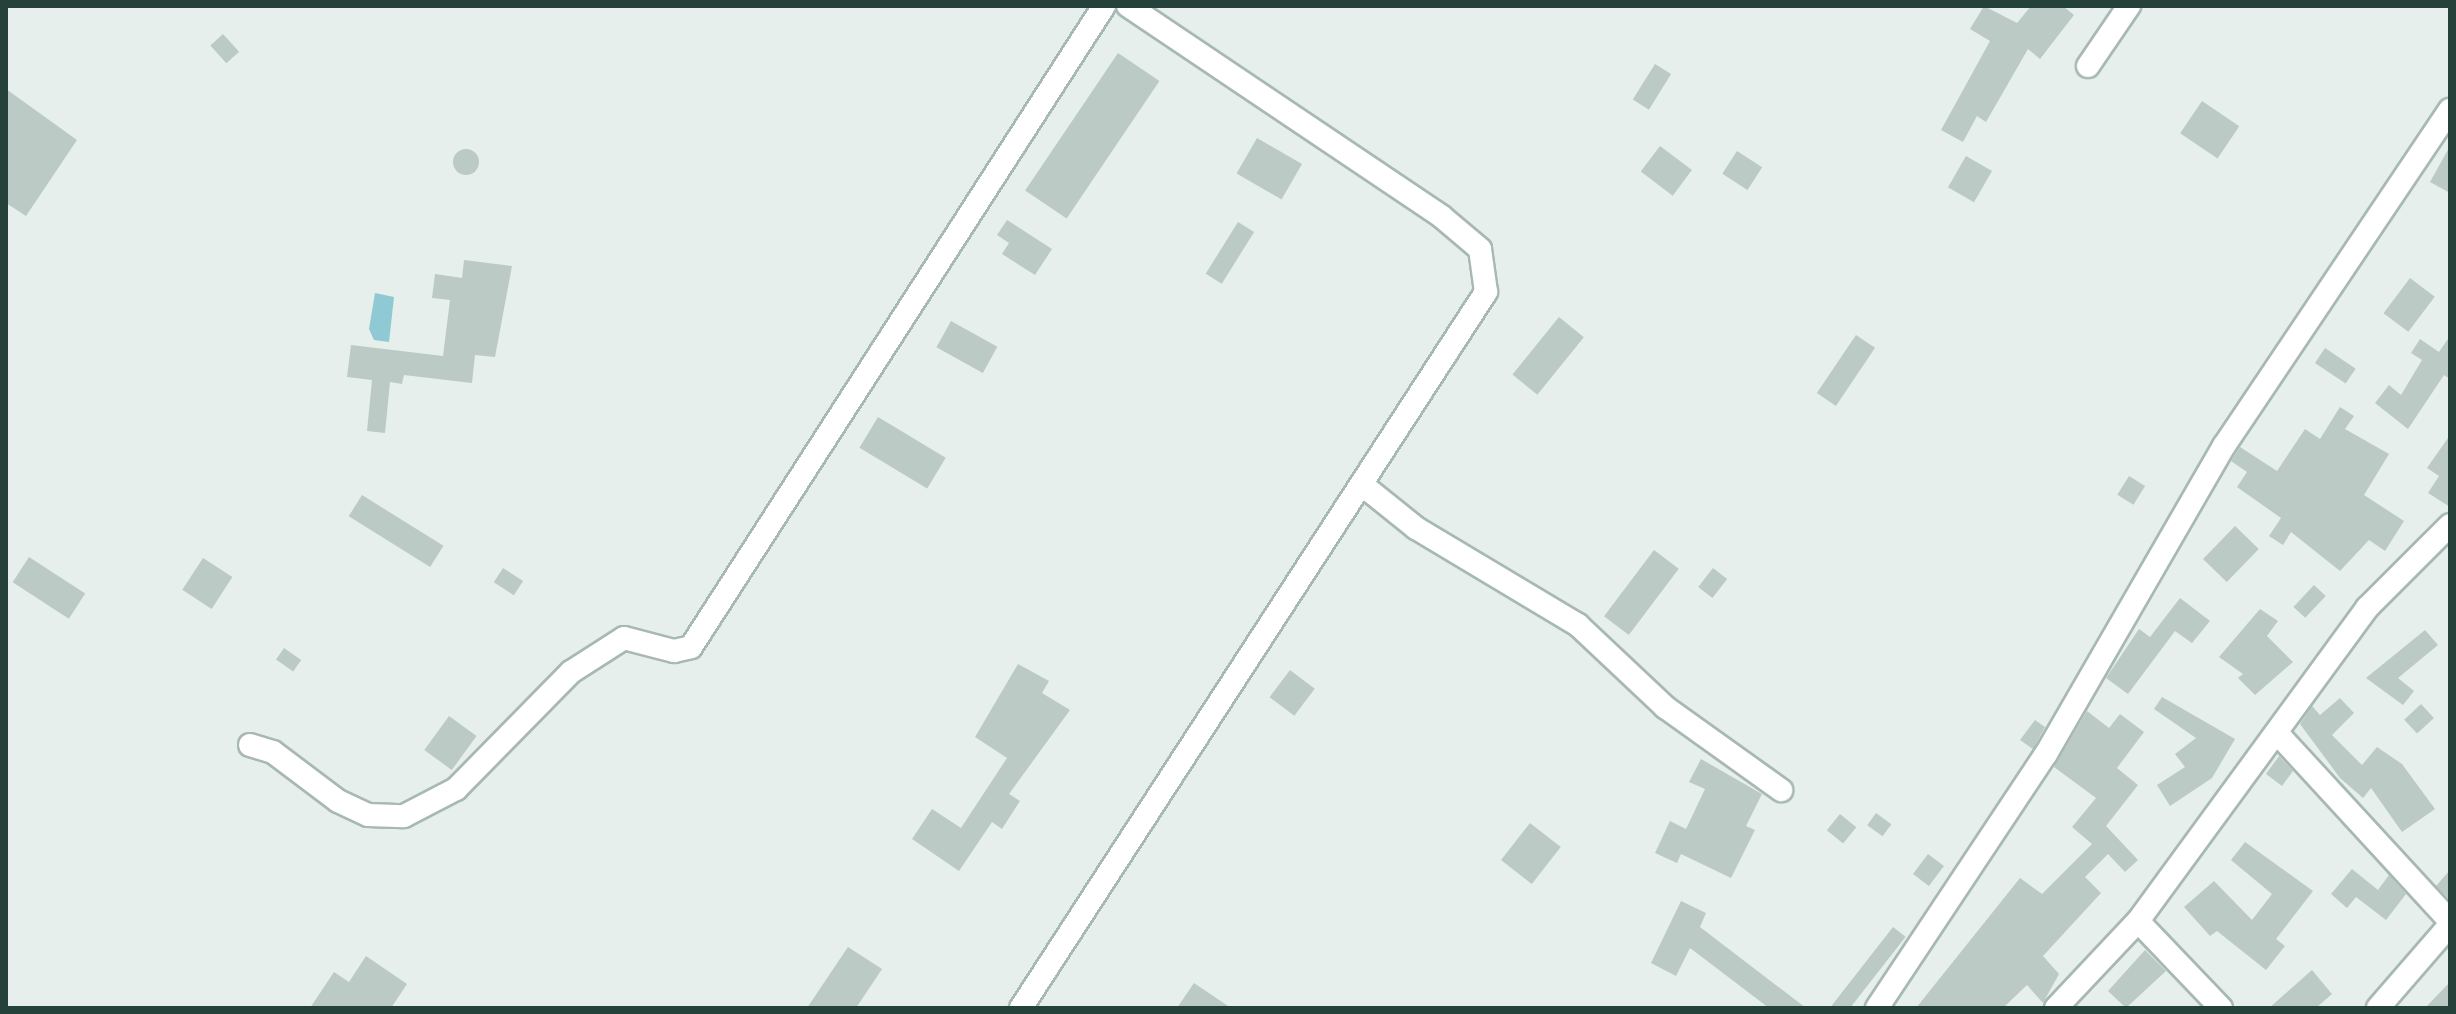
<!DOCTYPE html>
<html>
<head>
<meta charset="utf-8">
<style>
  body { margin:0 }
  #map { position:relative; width:2456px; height:1014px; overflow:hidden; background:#e6efeb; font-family:"Alegreya Sans",sans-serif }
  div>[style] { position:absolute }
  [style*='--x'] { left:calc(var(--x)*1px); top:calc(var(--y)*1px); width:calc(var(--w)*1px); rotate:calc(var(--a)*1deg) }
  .water>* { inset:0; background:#8ec9d4 }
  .building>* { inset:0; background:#bbcac4; transform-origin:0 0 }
  .round { border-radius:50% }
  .roads { filter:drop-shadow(2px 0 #a8b8b2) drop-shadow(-2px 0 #a8b8b2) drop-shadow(0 2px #a8b8b2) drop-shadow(0 -2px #a8b8b2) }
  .street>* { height:22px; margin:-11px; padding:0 11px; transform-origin:11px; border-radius:11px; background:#fff }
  span { translate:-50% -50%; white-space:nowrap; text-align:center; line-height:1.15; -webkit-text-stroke:8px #f7fbf9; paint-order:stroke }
  .frame { position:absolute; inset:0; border:8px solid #24423a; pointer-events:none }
</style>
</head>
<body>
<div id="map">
  <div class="water">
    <div style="clip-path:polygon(375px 293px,394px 297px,389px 342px,374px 340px,369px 329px)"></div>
  </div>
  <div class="building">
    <div style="clip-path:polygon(1984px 6px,2017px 23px,2031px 6px,2063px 6px,2074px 15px,2040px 59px,2028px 49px,1986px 122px,1977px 116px,1963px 142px,1941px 130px,1990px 41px,1970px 29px)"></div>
    <div style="left:223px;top:34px;width:24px;height:17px;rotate:48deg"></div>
    <div style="left:1118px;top:53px;width:50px;height:166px;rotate:34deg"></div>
    <div style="left:1655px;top:64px;width:19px;height:42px;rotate:32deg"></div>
    <div style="clip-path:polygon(6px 89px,77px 140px,26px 216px,6px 203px)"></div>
    <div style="left:2202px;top:101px;width:45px;height:39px;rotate:34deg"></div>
    <div style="left:1257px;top:138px;width:52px;height:41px;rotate:30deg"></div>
    <div style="left:1660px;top:146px;width:40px;height:32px;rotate:37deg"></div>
    <div style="clip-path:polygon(2450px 146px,2450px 193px,2430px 182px)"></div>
    <div class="round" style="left:453px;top:149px;width:26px;height:26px"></div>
    <div style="left:1737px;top:151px;width:30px;height:27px;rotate:33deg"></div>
    <div style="left:1966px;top:156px;width:30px;height:36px;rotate:30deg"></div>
    <div style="clip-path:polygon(1007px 220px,1052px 249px,1035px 275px,1002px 254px,1009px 243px,997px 235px)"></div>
    <div style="left:1238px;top:222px;width:19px;height:61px;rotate:32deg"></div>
    <div style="clip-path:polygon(464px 260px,512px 266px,495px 357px,475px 355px,472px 383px,404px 375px,402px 384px,390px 382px,385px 433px,367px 431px,372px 380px,347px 377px,351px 345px,443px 356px,450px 300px,432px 298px,435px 274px,462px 278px)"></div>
    <div style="left:2410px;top:278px;width:31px;height:44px;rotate:37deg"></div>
    <div style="left:1559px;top:317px;width:32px;height:74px;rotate:39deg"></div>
    <div style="left:951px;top:321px;width:53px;height:30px;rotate:29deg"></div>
    <div style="left:1856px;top:335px;width:23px;height:70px;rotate:34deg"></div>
    <div style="clip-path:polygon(2450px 336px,2450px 379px,2444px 375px,2408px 429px,2375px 403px,2389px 385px,2401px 395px,2422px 360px,2411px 353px,2420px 339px,2439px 352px)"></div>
    <div style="left:2325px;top:348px;width:37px;height:18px;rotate:34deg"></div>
    <div style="clip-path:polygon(2340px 407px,2354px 416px,2345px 429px,2389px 454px,2364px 495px,2404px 521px,2385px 551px,2369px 540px,2340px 571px,2291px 532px,2283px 545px,2269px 536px,2281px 518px,2237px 487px,2247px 472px,2231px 461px,2240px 447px,2277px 471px,2305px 429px,2320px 439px)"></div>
    <div style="left:878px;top:417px;width:79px;height:36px;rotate:31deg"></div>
    <div style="clip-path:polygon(2450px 435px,2450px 507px,2428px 493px,2439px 476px,2427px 468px)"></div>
    <div style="left:2129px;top:476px;width:19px;height:22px;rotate:32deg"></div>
    <div style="left:362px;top:495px;width:96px;height:25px;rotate:32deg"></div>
    <div style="left:2235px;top:526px;width:33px;height:46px;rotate:44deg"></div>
    <div style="left:1654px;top:550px;width:31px;height:83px;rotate:37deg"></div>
    <div style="left:29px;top:557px;width:67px;height:30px;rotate:33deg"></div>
    <div style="left:203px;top:558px;width:35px;height:38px;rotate:33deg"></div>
    <div style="left:503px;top:568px;width:24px;height:17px;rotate:33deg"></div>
    <div style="left:1713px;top:568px;width:18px;height:24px;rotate:38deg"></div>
    <div style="left:2314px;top:585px;width:16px;height:30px;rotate:43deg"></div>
    <div style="clip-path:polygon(2180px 598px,2210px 621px,2192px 643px,2175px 631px,2128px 694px,2106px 678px,2139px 629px,2150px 637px)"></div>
    <div style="clip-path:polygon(2260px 609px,2278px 621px,2267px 636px,2293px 662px,2255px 695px,2238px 678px,2243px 674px,2219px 657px)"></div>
    <div style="clip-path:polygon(2425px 630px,2438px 645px,2398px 678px,2414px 691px,2403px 705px,2366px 678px)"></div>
    <div style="left:284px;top:648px;width:21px;height:14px;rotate:35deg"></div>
    <div style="clip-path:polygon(1018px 664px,1049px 681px,1042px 693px,1070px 710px,1009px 794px,1020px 801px,1002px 829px,992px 822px,959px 871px,912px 839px,932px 809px,961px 828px,1007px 758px,975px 737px)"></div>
    <div style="left:1290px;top:670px;width:31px;height:34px;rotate:37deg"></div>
    <div style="clip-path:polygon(2162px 697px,2235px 739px,2212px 778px,2170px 806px,2157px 785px,2185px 767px,2175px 754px,2196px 738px,2154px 709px)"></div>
    <div style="clip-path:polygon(2340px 698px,2354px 713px,2332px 735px,2362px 765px,2377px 747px,2402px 764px,2435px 809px,2402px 832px,2371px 788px,2363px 798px,2340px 778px,2300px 724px,2312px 706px,2320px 715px)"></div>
    <div style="left:2421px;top:704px;width:19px;height:23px;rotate:47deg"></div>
    <div style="clip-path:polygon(2087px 711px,2109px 728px,2120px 714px,2144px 732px,2117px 768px,2138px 785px,2106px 826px,2138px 860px,2125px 872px,2108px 854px,2085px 877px,2101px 893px,2043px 956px,2059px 974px,2043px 1003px,2027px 985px,2003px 1008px,1916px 1008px,2020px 878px,2042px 894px,2092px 844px,2072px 827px,2096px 798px,2054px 767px)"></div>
    <div style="left:449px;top:716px;width:34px;height:42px;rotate:36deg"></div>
    <div style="clip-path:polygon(2035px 720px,2045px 727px,2033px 749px,2020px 740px)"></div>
    <div style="clip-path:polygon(2279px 756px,2293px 771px,2282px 786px,2266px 774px)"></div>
    <div style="clip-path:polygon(1701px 759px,1762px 794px,1746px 826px,1755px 830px,1731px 878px,1681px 854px,1677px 863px,1655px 853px,1670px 821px,1686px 829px,1705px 789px,1689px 782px)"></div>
    <div style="left:1876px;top:813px;width:19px;height:15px;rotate:36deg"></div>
    <div style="left:1840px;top:814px;width:21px;height:21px;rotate:39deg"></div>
    <div style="left:1530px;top:823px;width:39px;height:47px;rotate:38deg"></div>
    <div style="clip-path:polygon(2245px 842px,2313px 891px,2276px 939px,2285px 946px,2266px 970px,2217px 931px,2210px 936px,2184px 907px,2214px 881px,2252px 920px,2272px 894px,2231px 860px)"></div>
    <div style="left:1928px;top:854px;width:20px;height:25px;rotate:37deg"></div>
    <div style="clip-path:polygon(2352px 869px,2378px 890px,2389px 875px,2406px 894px,2386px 920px,2356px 897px,2347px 908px,2331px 894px)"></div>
    <div style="clip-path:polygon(2450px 870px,2450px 896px,2448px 898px,2436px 886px)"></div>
    <div style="clip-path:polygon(1681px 901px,1706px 913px,1700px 927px,1806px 1008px,1769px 1008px,1690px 948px,1676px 976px,1651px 963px)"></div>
    <div style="left:1893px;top:927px;width:16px;height:102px;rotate:38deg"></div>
    <div style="clip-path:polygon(848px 947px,882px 969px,856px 1008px,807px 1008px)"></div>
    <div style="clip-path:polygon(2145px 950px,2166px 971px,2126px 1008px,2108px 991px)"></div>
    <div style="clip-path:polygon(366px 956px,407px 984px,391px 1008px,310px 1008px,334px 972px,349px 982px)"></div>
    <div style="clip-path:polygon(2312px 970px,2332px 994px,2316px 1008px,2269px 1008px)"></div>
    <div style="clip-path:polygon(2450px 982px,2450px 1008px,2425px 1008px)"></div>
    <div style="clip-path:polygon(1194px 983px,1231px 1008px,1177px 1008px)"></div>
  </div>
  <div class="roads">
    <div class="street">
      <div style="--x:2088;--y:66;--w:73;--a:-55.7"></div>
      <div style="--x:1365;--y:487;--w:65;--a:38.8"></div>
      <div style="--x:1416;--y:528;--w:189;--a:30.9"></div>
      <div style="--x:1578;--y:625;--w:120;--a:43.3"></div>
      <div style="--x:1665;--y:707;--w:143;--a:35.6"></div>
      <div style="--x:2277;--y:733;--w:255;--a:47.4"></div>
      <div style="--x:250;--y:745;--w:24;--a:17"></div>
      <div style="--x:273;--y:752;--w:81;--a:37"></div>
      <div style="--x:338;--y:801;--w:33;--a:25"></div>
      <div style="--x:368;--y:815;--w:36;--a:2"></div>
      <div style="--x:404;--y:816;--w:59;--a:-27.4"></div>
      <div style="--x:456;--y:789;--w:164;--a:-45.5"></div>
      <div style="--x:571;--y:672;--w:63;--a:-32.7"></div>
      <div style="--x:624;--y:638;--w:52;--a:14.6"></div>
      <div style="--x:674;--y:651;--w:17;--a:-13"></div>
      <div style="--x:691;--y:647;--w:763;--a:-57.21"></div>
      <div style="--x:1021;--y:1008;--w:854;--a:-57"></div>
      <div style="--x:1486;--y:292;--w:43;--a:-97.9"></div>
      <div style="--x:1480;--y:249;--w:51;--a:-139.8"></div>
      <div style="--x:1441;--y:216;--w:377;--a:-146.1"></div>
      <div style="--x:1877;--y:1008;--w:305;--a:-56.4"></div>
      <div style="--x:2046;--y:754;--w:356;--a:-60"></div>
      <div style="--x:2224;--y:446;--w:405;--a:-56.1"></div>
      <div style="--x:2056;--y:1008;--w:120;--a:-46.7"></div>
      <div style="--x:2221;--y:1008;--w:120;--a:-133.7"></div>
      <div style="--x:2138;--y:921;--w:388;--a:-53.8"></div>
      <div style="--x:2367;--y:608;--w:117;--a:-45"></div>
      <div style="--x:2378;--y:1008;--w:110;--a:-49.1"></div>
    </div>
  </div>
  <div class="frame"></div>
</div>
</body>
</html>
